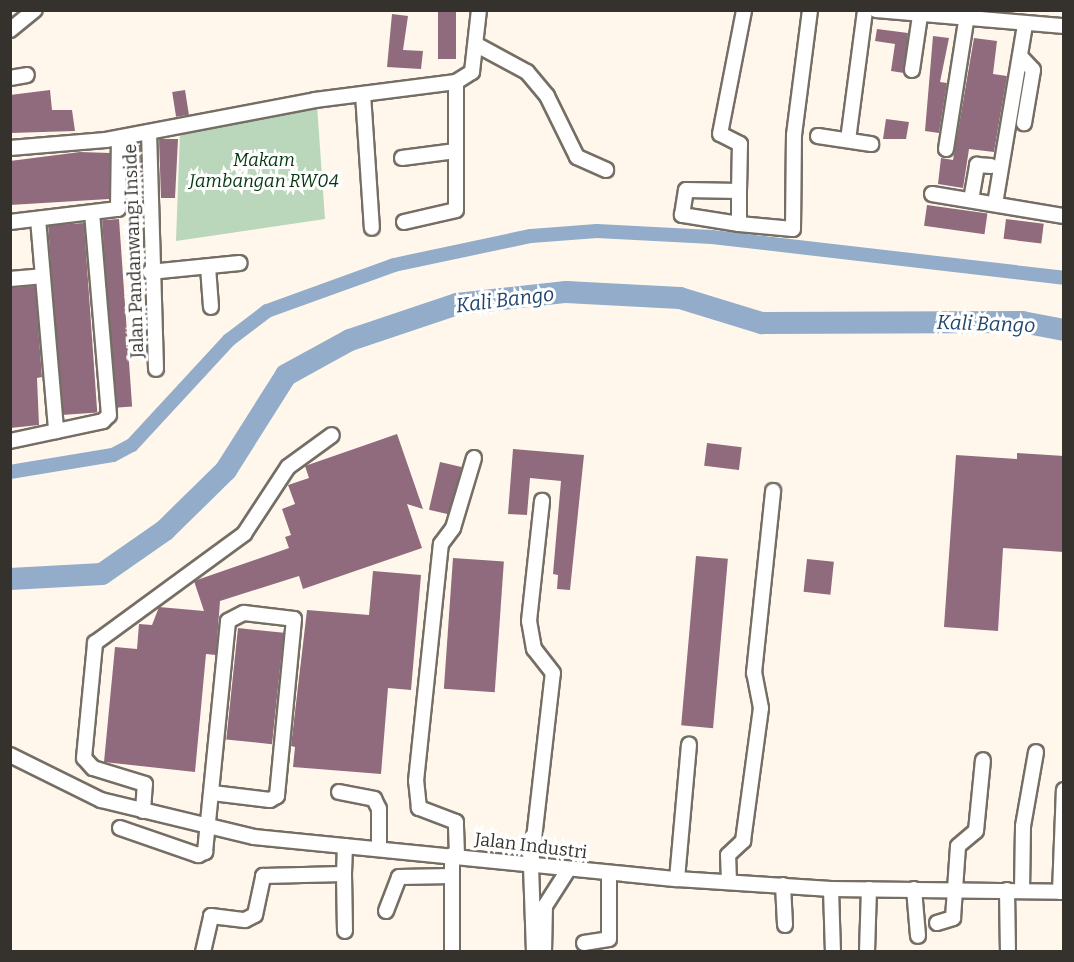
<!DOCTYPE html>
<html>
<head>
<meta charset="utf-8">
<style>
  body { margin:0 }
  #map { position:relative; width:1074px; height:962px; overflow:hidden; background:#fff7ec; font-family:Bitter,serif }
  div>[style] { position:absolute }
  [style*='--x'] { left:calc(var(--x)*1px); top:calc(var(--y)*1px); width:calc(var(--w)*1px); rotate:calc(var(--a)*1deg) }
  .green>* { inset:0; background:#bad6bb }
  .canal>* { height:14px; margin:-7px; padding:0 7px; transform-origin:7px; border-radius:7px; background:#92acc9 }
  .river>* { height:22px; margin:-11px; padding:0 11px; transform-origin:11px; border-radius:11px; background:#92acc9 }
  .building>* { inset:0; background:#8f6b7d; transform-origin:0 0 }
  .roads { filter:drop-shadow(2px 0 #756e65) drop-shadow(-2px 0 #756e65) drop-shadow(0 2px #756e65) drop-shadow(0 -2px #756e65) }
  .minor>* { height:14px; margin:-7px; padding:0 7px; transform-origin:7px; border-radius:7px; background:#fff }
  span { translate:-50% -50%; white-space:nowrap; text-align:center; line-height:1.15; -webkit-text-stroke:6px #fff; paint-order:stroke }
  .park-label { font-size:18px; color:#05350f; font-style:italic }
  .street-label { font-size:18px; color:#35322e }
  .water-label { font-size:20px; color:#1f456d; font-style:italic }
  .frame { position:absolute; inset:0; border:12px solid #35322e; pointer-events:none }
</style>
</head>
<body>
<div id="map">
  <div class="green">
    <div style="clip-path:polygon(317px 105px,325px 219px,176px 241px,180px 132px)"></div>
  </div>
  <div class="canal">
    <div style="--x:10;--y:472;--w:104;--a:-9.4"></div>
    <div style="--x:113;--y:455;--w:21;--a:-28"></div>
    <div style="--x:132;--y:445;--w:143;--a:-47.3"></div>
    <div style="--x:229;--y:340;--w:48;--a:-37.3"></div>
    <div style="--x:267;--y:311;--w:135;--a:-19.9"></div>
    <div style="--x:394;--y:265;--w:140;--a:-12"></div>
    <div style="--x:531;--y:236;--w:66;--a:-4.3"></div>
    <div style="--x:597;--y:231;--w:115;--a:3"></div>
    <div style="--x:712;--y:237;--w:354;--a:6.6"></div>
  </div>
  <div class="river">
    <div style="--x:10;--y:579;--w:92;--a:-3.1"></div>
    <div style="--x:102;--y:574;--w:77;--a:-34.9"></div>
    <div style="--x:165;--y:530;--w:86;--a:-44.5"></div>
    <div style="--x:226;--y:470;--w:112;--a:-57.7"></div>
    <div style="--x:286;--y:375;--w:73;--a:-28.7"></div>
    <div style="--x:350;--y:340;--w:113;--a:-18.6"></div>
    <div style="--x:457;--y:304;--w:110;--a:-6.3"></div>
    <div style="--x:566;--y:292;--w:114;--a:3"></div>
    <div style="--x:680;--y:298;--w:86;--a:17"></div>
    <div style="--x:762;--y:323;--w:260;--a:-0.2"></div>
    <div style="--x:1022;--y:322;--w:43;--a:10.8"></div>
  </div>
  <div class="building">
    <div style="left:438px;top:10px;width:18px;height:49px"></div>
    <div style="clip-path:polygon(392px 14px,408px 16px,403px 50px,423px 51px,421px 69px,387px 67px)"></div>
    <div style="clip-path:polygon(877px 29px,908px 33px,904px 73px,891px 71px,895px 44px,875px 41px)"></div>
    <div style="clip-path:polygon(933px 36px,949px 38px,940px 82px,947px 83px,939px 133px,925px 131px)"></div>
    <div style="clip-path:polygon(974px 38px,997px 41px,993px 74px,1007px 76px,994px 152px,969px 149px,963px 188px,938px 184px,941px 158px,953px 160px)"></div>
    <div style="clip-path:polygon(50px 90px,52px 110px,72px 110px,75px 131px,10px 133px,10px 95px)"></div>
    <div style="left:185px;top:90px;width:25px;height:13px;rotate:81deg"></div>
    <div style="clip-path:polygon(886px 119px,909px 122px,906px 139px,883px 139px)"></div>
    <div style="clip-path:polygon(159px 139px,178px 139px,175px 198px,161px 198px)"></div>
    <div style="clip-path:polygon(140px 145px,142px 193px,127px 194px,128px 146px)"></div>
    <div style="clip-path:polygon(80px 152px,110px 153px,109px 199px,10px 205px,10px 161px)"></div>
    <div style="left:927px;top:205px;width:61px;height:21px;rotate:8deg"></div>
    <div style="left:119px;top:219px;width:188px;height:17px;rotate:86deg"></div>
    <div style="left:1006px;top:219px;width:38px;height:20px;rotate:7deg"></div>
    <div style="left:84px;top:223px;width:190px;height:36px;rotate:86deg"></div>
    <div style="clip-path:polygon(35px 286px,42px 377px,37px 378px,39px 425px,10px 428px,10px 288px)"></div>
    <div style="clip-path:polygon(397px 434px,423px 509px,407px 504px,422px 548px,303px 589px,299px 576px,220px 601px,216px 655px,206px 654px,195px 772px,104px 762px,115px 647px,137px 649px,139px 624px,152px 625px,159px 607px,204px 611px,194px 581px,289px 548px,285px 537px,291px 535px,282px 509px,295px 504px,288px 485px,309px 478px,305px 466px)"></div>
    <div style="left:707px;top:443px;width:35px;height:23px;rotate:7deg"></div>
    <div style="clip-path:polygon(513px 449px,584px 455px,570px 590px,557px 589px,558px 575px,553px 574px,561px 481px,530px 478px,527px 515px,508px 514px)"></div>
    <div style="clip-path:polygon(1017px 453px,1064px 456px,1064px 552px,1003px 548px,998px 631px,944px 627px,956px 455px,1017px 459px)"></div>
    <div style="left:440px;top:462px;width:22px;height:49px;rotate:13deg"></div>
    <div style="left:696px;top:556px;width:32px;height:170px;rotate:5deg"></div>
    <div style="left:453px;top:558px;width:51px;height:131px;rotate:4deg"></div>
    <div style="left:807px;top:559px;width:27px;height:33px;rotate:6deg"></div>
    <div style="clip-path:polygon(373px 571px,421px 575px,411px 690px,388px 688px,381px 774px,293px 767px,295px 747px,291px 746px,307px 610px,369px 615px)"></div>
    <div style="left:238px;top:628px;width:46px;height:112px;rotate:6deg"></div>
  </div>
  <div class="roads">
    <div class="minor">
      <div style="--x:876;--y:10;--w:189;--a:4.9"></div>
      <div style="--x:10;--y:30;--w:32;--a:-39"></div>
      <div style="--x:477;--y:45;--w:57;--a:28.4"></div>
      <div style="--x:527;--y:72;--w:31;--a:50"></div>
      <div style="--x:547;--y:96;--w:68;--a:63.8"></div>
      <div style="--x:577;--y:157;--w:32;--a:24"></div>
      <div style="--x:1020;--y:56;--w:19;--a:47"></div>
      <div style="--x:1033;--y:70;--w:54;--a:99.6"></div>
      <div style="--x:912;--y:70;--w:55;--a:-81.6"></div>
      <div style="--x:10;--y:78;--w:17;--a:-10"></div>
      <div style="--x:363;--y:94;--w:134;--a:86.2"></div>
      <div style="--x:149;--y:132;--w:237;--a:88.3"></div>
      <div style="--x:818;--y:136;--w:54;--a:8.6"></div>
      <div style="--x:848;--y:140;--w:131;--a:-82.5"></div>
      <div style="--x:10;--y:148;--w:96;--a:-4.8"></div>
      <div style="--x:106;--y:140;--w:213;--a:-10.8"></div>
      <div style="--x:315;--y:100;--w:142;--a:-7.3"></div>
      <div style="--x:946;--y:149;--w:130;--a:-81.1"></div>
      <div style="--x:402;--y:158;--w:54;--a:-7.4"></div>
      <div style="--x:739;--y:191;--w:33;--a:90"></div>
      <div style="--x:739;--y:224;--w:54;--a:5.3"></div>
      <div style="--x:793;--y:229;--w:94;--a:-89.4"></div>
      <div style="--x:794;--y:135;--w:126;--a:-82.7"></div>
      <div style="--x:932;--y:194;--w:134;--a:9.5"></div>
      <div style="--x:971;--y:200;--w:36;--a:-80"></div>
      <div style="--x:977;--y:165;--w:14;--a:4"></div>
      <div style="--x:995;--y:204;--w:182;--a:-80.5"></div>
      <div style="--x:38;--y:219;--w:213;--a:85.1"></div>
      <div style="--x:10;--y:222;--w:109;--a:-6.9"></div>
      <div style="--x:118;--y:209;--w:71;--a:-89.2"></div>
      <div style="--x:404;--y:222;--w:53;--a:-13"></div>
      <div style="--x:456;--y:210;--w:128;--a:-90"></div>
      <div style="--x:456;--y:82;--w:19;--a:-32"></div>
      <div style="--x:472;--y:72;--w:62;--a:-83.6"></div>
      <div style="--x:739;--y:224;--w:58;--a:-171"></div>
      <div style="--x:682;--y:215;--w:25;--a:-81"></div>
      <div style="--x:686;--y:190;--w:53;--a:1.1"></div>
      <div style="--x:739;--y:191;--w:47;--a:-88.8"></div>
      <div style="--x:740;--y:144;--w:22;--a:-153"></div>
      <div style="--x:720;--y:134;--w:126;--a:-79"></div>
      <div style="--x:208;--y:267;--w:40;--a:85.7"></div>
      <div style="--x:150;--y:272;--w:90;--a:-5.7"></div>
      <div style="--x:10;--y:279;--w:32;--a:-5"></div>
      <div style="--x:10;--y:441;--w:95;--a:-12.1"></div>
      <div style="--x:103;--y:421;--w:8;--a:-45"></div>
      <div style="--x:109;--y:415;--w:202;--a:-94.8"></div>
      <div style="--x:10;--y:755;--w:102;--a:26.3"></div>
      <div style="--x:101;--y:800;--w:157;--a:13.6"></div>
      <div style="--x:254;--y:837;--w:425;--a:5.7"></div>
      <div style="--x:677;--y:879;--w:154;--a:3.7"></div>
      <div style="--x:831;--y:889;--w:233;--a:0.7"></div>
      <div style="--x:339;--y:792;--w:36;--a:11"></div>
      <div style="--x:374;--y:799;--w:11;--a:63"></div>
      <div style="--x:379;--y:809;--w:40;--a:90"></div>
      <div style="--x:143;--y:811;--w:27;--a:-86"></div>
      <div style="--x:145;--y:784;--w:54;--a:-162.9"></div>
      <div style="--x:93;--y:768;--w:13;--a:-132"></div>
      <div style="--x:84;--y:758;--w:116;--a:-84.5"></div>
      <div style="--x:95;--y:643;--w:185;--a:-36.2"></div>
      <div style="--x:244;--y:534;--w:80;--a:-56.7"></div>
      <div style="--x:288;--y:467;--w:54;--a:-36"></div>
      <div style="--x:120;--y:828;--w:83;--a:19.1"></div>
      <div style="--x:198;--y:855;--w:8;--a:-23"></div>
      <div style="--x:205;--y:852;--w:232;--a:-84.3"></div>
      <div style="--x:228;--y:621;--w:18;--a:-27"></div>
      <div style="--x:244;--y:613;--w:50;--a:6.8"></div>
      <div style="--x:294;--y:619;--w:178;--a:95.5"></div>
      <div style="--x:277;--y:796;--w:8;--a:150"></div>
      <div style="--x:270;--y:800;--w:58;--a:-173.1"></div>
      <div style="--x:457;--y:855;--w:33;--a:-92"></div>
      <div style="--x:456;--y:822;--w:40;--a:-159"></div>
      <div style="--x:419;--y:808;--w:27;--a:-96"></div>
      <div style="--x:416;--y:781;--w:238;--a:-84"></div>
      <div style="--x:441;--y:544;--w:20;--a:-53"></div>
      <div style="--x:453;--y:528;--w:73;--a:-73.3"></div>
      <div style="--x:344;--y:874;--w:57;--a:89"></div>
      <div style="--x:677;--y:879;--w:135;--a:-84.9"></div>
      <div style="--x:729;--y:882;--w:27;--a:-92"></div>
      <div style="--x:728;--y:855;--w:21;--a:-43"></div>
      <div style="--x:743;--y:841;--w:134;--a:-82.3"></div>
      <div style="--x:761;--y:708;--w:36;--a:-101"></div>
      <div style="--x:754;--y:673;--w:183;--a:-84"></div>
      <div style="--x:783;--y:885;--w:40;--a:87.1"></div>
      <div style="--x:831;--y:889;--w:63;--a:88.2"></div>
      <div style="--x:914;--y:889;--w:47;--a:85.1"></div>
      <div style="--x:1007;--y:890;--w:62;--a:89.1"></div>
      <div style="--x:1022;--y:891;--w:65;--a:-89.1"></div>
      <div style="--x:1023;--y:826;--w:75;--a:-80"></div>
      <div style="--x:1060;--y:892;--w:102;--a:-87.8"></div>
      <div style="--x:386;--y:911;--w:36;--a:-69"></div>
      <div style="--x:399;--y:877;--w:53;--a:-1.1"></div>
      <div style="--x:937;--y:923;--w:17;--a:-17"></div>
      <div style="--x:953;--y:918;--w:72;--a:-86"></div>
      <div style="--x:958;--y:846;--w:23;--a:-40"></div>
      <div style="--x:976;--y:831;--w:71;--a:-84.4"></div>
      <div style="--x:584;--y:943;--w:25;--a:-9"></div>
      <div style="--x:609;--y:939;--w:66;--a:-90"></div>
      <div style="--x:203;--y:952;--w:37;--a:-77"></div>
      <div style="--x:211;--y:916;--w:34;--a:7"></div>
      <div style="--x:245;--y:920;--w:11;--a:-27"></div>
      <div style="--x:255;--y:915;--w:40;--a:-78"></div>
      <div style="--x:263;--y:876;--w:81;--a:-1.4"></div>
      <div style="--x:344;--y:874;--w:28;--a:-88"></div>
      <div style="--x:452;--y:952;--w:97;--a:-90"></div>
      <div style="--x:534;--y:952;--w:87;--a:-92"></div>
      <div style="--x:531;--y:865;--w:193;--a:-83.5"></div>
      <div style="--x:553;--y:673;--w:31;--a:-128"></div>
      <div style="--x:534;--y:649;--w:28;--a:-100"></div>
      <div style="--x:529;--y:621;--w:121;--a:-83.8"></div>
      <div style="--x:544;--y:952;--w:46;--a:-88.8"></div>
      <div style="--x:545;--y:906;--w:43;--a:-57.4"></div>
      <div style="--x:867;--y:952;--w:63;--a:-88.2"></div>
    </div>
  </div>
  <div class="park-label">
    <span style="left:264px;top:171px">Makam<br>Jambangan RW04</span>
  </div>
  <div class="street-label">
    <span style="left:134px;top:251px;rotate:-92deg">Jalan Pandanwangi Inside</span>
    <span style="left:531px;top:846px;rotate:7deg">Jalan Industri</span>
  </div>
  <div class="water-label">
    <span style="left:505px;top:300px;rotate:-7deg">Kali Bango</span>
    <span style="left:986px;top:324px;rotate:2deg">Kali Bango</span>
  </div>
  <div class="frame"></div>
</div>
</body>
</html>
